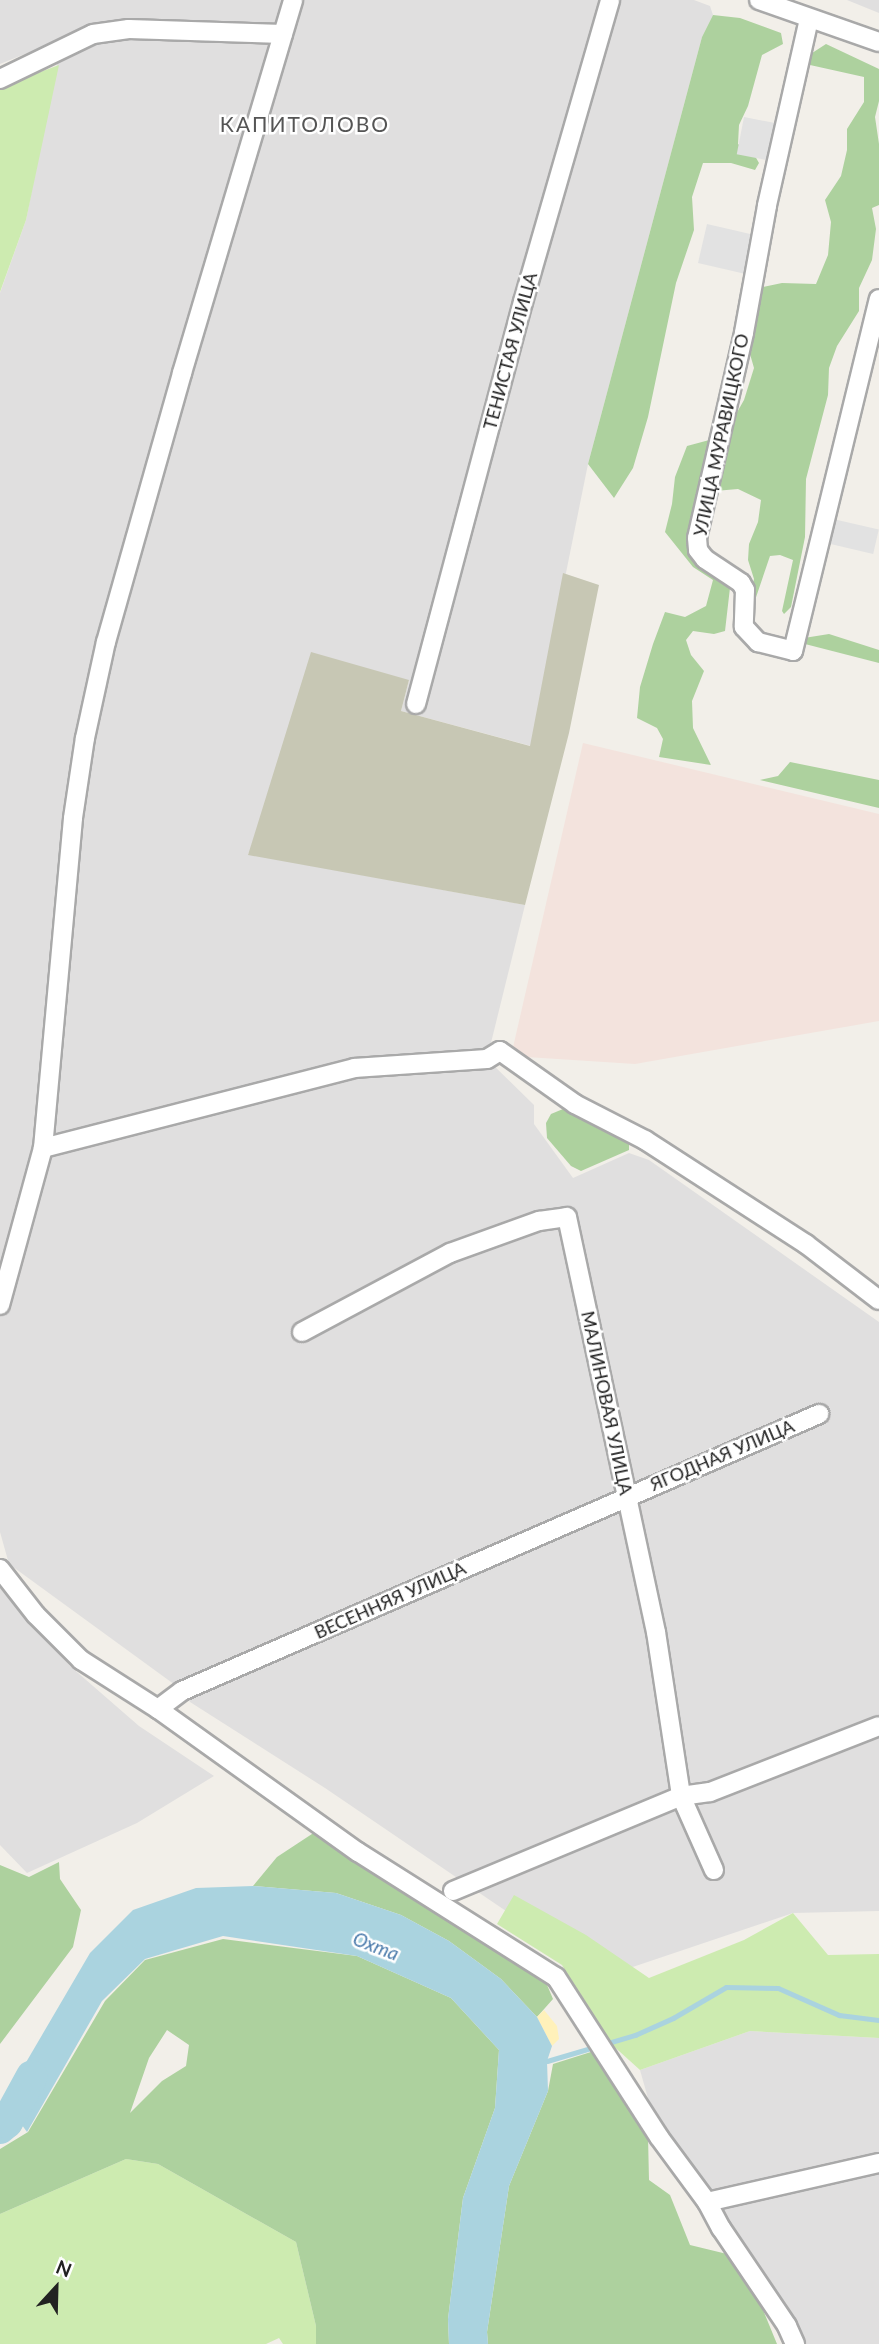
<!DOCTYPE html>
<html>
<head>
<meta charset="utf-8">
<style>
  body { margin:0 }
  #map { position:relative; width:879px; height:2344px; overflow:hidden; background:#f2efe9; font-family:Lato,sans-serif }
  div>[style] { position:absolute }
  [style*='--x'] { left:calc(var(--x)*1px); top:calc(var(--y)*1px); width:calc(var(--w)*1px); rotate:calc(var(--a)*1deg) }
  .residential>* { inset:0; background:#e0dfdf }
  .military>* { inset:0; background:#f3e3dd }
  .construction>* { inset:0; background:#c7c7b4 }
  .grass>* { inset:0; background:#cdebb0 }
  .forest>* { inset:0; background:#add19e }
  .sand>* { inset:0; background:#fff1ba }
  .parking>* { inset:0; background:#e2e2e2; transform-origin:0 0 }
  .water>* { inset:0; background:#aad3df }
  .stream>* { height:5px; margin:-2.5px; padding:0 2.5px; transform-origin:2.5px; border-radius:2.5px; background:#aad3df }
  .river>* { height:32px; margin:-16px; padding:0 16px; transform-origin:16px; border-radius:16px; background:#aad3df }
  .roads { filter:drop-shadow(2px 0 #a9a9a9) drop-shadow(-2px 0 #a9a9a9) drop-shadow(0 2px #a9a9a9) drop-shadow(0 -2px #a9a9a9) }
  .minor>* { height:18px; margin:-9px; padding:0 9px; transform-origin:9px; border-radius:9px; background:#fff }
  span { translate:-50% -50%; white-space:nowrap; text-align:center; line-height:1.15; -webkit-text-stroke:5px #fff; paint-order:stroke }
  .street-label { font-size:18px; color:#222 }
  .water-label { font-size:19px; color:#4a7aab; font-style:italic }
  .quarter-label { font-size:21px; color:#555; letter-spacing:2px }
  .north { position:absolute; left:21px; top:2253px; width:70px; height:70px; -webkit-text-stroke:5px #fff; paint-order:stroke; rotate:22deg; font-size:19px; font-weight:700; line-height:28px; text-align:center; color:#222 }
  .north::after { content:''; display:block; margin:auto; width:24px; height:32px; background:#222; clip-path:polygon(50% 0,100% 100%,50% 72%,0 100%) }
</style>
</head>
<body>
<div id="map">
  <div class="residential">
    <div style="clip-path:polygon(0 0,694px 0,710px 6px,713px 15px,702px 37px,588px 464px,531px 746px,401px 711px,409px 680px,248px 854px,525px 905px,487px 1059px,534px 1105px,534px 1124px,573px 1178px,629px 1153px,649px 1160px,879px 1322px,879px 1911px,793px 1913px,603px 1977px,325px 1788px,190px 1702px,182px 1690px,9px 1564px,0 1532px,0 293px,26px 220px,62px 39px,0 64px)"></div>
    <div style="clip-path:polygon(847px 0,879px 0,879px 13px)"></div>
    <div style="clip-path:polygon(0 1588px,70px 1666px,139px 1726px,214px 1776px,137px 1823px,27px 1873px,0 1845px)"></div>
    <div style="clip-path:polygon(750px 2031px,879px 2038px,879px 2344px,795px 2344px,659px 2137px,640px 2070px)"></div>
  </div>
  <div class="military">
    <div style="clip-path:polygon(583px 743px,879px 814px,879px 1021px,635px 1064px,511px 1056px)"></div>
  </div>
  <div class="construction">
    <div style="clip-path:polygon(563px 573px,599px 585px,569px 733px,525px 905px,248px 855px,311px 652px,409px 680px,401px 711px,530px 746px)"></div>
  </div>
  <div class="grass">
    <div style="clip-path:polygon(59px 65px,26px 220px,0 292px,0 87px)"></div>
    <div style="clip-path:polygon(514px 1895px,586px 1935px,649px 1978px,744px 1940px,793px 1913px,828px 1955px,879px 1954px,879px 2038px,750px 2031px,640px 2070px,609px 2042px,562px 1965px,497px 1924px)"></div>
    <div style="clip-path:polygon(126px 2159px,158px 2164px,296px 2242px,316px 2326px,316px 2344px,283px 2344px,279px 2338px,266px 2344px,0 2344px,0 2214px)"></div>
  </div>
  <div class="forest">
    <div style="clip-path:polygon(713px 15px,740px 18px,781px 33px,783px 44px,762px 55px,748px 106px,739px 125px,738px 144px,755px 156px,759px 163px,755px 170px,731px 163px,703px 163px,692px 197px,694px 230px,676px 283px,648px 417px,633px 468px,614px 498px,588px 464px,702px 37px)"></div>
    <div style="clip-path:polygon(826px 44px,879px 69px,879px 101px,875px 117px,879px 144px,879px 205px,872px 208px,876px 229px,872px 260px,859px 288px,859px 311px,837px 346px,829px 368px,828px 395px,806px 479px,805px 537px,791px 607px,784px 614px,782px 611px,793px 560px,780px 555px,770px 556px,751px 612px,748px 603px,754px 579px,748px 560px,749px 544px,758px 522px,761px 500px,738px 489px,715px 491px,701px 539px,707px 560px,731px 579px,725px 631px,714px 634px,693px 631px,686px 640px,691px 655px,704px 671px,692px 701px,693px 728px,711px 765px,659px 757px,663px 739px,657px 728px,637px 718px,640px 687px,653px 644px,665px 612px,685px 617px,706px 606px,713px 580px,693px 567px,665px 532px,672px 504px,675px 477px,687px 446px,713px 439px,731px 423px,744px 400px,754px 368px,748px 347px,750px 331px,763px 287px,782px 283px,816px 284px,828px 255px,831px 222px,825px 200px,841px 176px,847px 150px,847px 129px,864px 102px,864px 77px,810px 65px,806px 57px)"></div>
    <div style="clip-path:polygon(829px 634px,879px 650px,879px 663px,805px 644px,804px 638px)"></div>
    <div style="clip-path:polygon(790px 762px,879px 780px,879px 808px,760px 780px,778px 776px)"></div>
    <div style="clip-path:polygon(563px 1109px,629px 1144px,629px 1150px,581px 1171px,571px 1166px,547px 1138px,546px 1123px,551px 1114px)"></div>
    <div style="clip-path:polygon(315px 1832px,545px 1980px,553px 1999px,537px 2017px,501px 1979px,449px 1941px,401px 1915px,336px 1893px,253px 1886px,277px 1857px)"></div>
    <div style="clip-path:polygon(59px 1862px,60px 1879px,81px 1910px,73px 1947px,0 2044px,0 1865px,29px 1877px)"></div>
    <div style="clip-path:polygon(evenodd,223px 1939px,357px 1956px,451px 1998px,499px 2050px,495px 2108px,463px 2198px,448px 2319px,449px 2344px,316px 2344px,316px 2326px,296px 2242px,158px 2164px,126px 2159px,0 2214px,0 2149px,28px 2132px,105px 2001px,145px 1960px,223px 1939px,167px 2030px,189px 2045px,186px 2066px,162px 2081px,130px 2113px,149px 2058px,167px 2030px)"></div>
    <div style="clip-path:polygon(594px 2051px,648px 2136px,649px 2180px,670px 2195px,690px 2245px,727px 2254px,761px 2305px,777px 2344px,488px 2344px,487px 2332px,509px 2186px,548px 2091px,553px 2064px)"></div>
  </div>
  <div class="sand">
    <div style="clip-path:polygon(544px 2010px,557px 2026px,559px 2039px,552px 2046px,537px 2017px)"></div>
  </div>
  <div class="parking">
    <div style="left:744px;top:117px;width:33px;height:38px;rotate:11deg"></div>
    <div style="left:707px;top:224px;width:51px;height:40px;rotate:13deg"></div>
    <div style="left:833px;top:519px;width:47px;height:25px;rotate:13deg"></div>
  </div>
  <div class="water">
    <div style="clip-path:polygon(253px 1886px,336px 1893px,401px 1915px,449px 1941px,501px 1979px,537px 2017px,552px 2046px,547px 2061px,548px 2091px,509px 2186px,487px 2332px,488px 2344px,449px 2344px,448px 2319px,463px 2198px,495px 2108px,499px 2050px,451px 1998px,357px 1956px,223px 1936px,145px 1959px,102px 2001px,27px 2132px,4px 2100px,90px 1953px,133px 1910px,196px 1888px)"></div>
  </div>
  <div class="stream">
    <div style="--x:547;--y:2061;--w:92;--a:-16.5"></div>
    <div style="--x:635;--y:2035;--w:42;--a:-24.1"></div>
    <div style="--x:673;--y:2018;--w:61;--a:-30.3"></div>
    <div style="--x:726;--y:1987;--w:52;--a:1.1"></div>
    <div style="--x:778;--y:1988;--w:67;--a:23.9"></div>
    <div style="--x:839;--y:2015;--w:40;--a:7.1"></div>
  </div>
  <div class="river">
    <div style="--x:0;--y:2128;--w:9;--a:-41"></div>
    <div style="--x:7;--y:2122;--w:52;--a:-61.5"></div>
  </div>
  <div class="roads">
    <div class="minor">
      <div style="--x:759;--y:0;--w:127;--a:19.3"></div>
      <div style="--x:809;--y:19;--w:192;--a:102.7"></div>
      <div style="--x:767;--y:206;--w:129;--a:100.3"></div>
      <div style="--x:744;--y:333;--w:210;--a:102.9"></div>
      <div style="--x:697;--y:538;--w:12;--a:85"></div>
      <div style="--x:698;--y:550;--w:11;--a:52"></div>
      <div style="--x:705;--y:559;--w:43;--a:33.7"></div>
      <div style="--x:741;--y:583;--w:8;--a:60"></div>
      <div style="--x:745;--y:590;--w:37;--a:92"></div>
      <div style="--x:744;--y:627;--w:21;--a:47"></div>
      <div style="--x:758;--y:642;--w:36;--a:14"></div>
      <div style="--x:793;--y:651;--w:362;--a:-76.3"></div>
      <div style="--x:0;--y:79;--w:103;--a:-25.8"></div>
      <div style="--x:93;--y:34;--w:36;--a:-8"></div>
      <div style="--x:129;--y:29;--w:154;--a:1.9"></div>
      <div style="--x:416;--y:704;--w:416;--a:-75.1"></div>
      <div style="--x:523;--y:302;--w:314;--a:-73.9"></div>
      <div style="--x:43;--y:1148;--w:321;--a:-14.4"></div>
      <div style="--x:354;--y:1068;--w:133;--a:-3.9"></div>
      <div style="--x:487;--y:1059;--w:15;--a:-32"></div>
      <div style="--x:500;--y:1051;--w:92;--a:35.2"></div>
      <div style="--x:575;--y:1104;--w:79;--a:27.2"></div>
      <div style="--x:645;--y:1140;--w:192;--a:32.9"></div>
      <div style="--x:806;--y:1244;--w:92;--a:37.5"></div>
      <div style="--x:0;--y:1305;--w:163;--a:-74.7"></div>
      <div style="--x:43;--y:1148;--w:331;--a:-84.8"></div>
      <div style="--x:73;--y:818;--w:81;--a:-81.5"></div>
      <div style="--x:85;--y:738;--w:98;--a:-77.7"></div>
      <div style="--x:106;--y:642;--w:280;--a:-74.2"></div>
      <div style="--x:182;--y:373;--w:389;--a:-73.4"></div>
      <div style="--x:302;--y:1332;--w:168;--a:-28.1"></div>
      <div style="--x:450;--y:1253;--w:95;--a:-19.8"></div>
      <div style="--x:539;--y:1221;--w:28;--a:-8"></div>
      <div style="--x:567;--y:1217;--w:424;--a:77.9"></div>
      <div style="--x:656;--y:1632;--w:166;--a:81.3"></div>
      <div style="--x:681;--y:1796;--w:81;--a:66"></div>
      <div style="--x:0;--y:1569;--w:58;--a:52"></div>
      <div style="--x:36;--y:1615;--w:64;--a:45"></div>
      <div style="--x:81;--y:1660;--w:91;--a:32.5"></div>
      <div style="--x:158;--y:1709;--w:246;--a:35.6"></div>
      <div style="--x:358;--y:1852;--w:234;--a:32.3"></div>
      <div style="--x:556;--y:1977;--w:190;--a:57.2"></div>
      <div style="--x:659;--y:2137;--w:81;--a:53.6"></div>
      <div style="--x:707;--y:2202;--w:30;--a:62"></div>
      <div style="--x:721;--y:2228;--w:118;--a:56"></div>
      <div style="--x:787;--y:2326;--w:20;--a:66"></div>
      <div style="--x:158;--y:1709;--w:30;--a:-37"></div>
      <div style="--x:182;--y:1691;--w:695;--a:-23.5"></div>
      <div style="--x:453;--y:1891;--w:247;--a:-22.6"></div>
      <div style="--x:681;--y:1796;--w:29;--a:-8"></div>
      <div style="--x:710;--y:1792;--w:181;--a:-21.3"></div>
      <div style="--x:707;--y:2202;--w:176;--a:-12.8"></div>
    </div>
  </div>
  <div class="street-label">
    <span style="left:510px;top:351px;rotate:-75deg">ТЕНИСТАЯ УЛИЦА</span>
    <span style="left:721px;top:435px;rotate:-78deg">УЛИЦА МУРАВИЦКОГО</span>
    <span style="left:607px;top:1403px;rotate:78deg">МАЛИНОВАЯ УЛИЦА</span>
    <span style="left:722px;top:1455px;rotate:-23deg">ЯГОДНАЯ УЛИЦА</span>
    <span style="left:390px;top:1600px;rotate:-24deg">ВЕСЕННЯЯ УЛИЦА</span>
  </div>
  <div class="water-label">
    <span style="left:376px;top:1946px;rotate:21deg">Охта</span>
  </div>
  <div class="quarter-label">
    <span style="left:305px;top:124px">КАПИТОЛОВО</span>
  </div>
  <div class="north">N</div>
</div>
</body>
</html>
